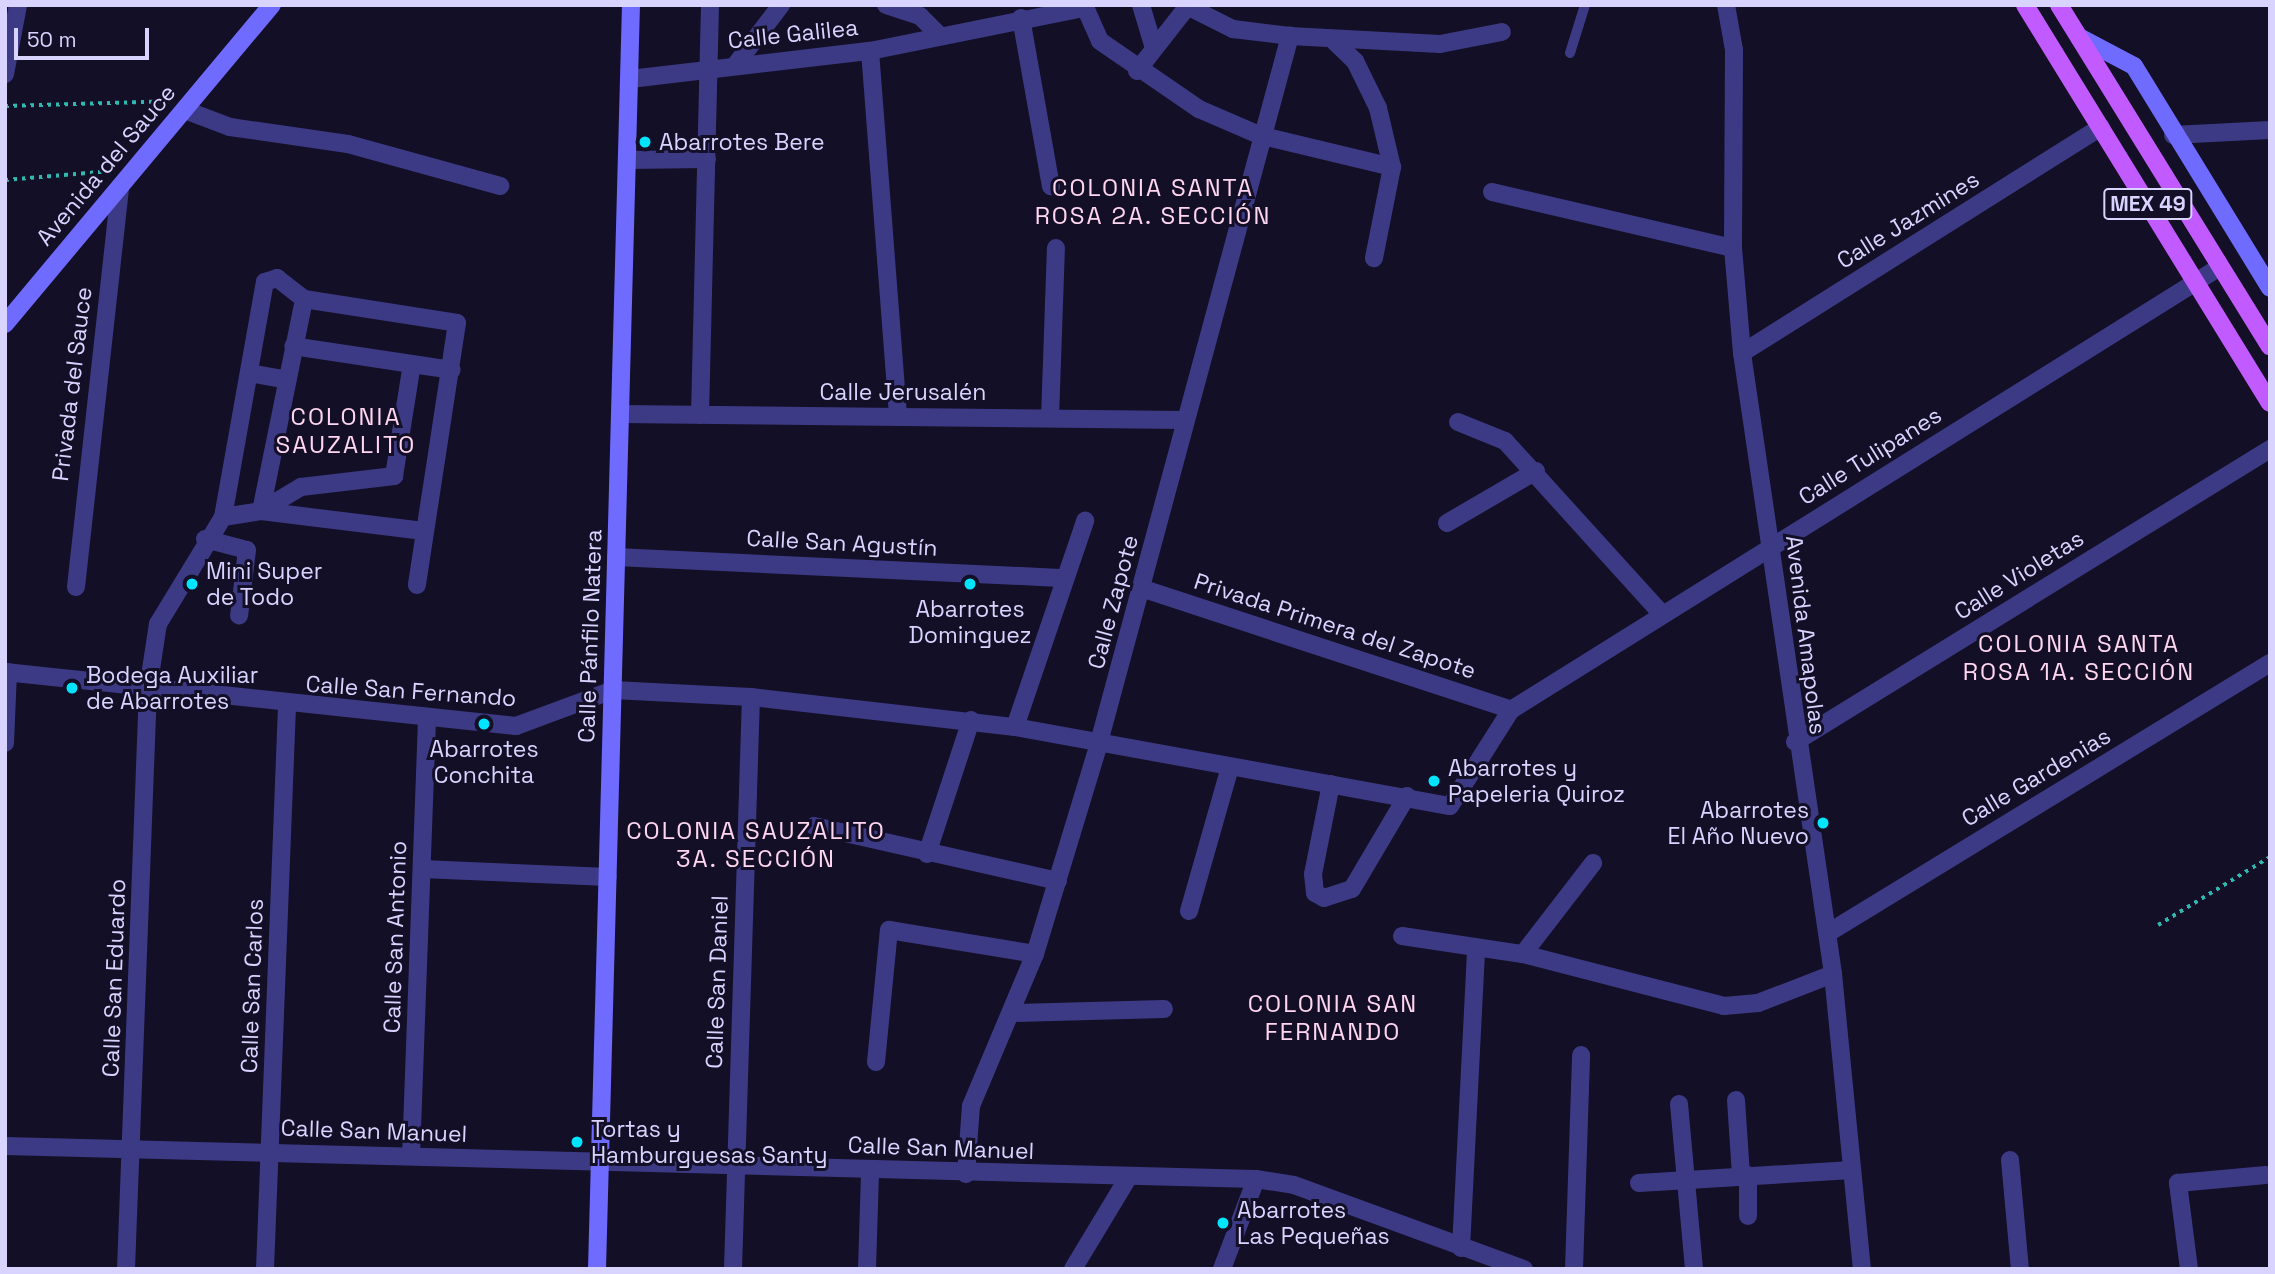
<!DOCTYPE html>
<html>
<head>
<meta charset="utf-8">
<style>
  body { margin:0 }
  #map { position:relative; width:2275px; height:1274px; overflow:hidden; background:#130f26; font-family:"Space Grotesk",sans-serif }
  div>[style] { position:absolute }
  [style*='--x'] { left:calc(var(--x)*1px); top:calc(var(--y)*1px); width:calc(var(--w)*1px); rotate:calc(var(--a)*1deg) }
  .path>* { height:3.5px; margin-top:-1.75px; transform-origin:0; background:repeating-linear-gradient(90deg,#2fb8b0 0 3.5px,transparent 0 8.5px) }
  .lane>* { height:10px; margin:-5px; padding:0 5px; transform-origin:5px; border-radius:5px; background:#3d3a85 }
  .street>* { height:18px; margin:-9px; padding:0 9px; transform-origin:9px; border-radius:9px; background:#3d3a85 }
  .secondary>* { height:18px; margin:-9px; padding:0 9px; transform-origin:9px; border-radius:9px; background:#6f6bff }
  .primary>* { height:18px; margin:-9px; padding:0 9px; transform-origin:9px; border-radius:9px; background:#c25bff }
  .dots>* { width:19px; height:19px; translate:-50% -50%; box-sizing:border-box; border:4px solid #130f26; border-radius:50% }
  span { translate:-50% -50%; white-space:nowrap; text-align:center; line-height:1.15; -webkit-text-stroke:6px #130f26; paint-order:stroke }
  .shield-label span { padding:2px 5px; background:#130f26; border:2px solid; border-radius:5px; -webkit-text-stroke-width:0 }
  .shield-label { font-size:21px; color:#d9d4ff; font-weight:700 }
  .street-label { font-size:23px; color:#d9d4ff }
  .poi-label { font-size:23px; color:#d9d4ff }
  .left { translate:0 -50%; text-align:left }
  .right { translate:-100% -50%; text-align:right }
  .neighbourhood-label { font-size:24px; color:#ffd6f0; letter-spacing:2px }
  .frame { position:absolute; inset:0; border:7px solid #d9d4ff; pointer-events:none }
  .scale { position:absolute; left:14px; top:28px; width:135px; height:32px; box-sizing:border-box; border:4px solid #d9d4ff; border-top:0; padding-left:9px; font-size:21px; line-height:24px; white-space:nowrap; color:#d9d4ff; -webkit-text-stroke:5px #130f26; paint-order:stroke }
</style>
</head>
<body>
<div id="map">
  <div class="path">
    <div style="--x:5;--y:106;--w:164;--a:-1.7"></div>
    <div style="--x:5;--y:180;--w:106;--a:-4.9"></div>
    <div style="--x:2158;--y:925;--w:131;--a:-31.3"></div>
  </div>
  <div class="lane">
    <div style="--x:1570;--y:53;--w:50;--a:-72.6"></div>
  </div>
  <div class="street">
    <div style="--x:886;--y:5;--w:36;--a:18"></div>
    <div style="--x:920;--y:16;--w:28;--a:45"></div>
    <div style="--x:1084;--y:5;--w:39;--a:66"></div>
    <div style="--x:1100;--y:41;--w:120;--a:34.5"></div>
    <div style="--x:1199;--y:109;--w:65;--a:23.4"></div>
    <div style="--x:1259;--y:135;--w:137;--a:13.5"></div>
    <div style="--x:1141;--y:5;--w:42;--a:73.3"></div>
    <div style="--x:1185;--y:5;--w:54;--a:26.6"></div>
    <div style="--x:1233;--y:29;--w:57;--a:7"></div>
    <div style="--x:1290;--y:36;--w:150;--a:3.1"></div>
    <div style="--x:1440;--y:44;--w:63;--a:-11"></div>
    <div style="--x:1726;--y:5;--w:46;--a:79.9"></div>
    <div style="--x:1734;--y:50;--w:198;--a:90.3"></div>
    <div style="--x:1733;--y:248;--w:105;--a:85.1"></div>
    <div style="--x:1742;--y:353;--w:628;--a:81.66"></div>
    <div style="--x:1833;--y:974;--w:296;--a:84.4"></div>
    <div style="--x:1021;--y:18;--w:171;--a:79.9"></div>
    <div style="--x:1332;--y:39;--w:32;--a:44"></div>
    <div style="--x:1355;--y:61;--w:52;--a:63.9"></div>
    <div style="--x:1378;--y:108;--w:61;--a:76.7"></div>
    <div style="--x:1392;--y:167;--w:93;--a:101.2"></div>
    <div style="--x:870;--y:51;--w:367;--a:85.6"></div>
    <div style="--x:737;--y:63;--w:73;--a:-52.8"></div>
    <div style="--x:1137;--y:71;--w:81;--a:-52"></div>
    <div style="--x:5;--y:74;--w:70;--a:-79.3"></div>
    <div style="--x:630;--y:79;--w:242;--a:-6.7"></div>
    <div style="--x:870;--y:51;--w:218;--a:-11.4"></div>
    <div style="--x:185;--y:110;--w:48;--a:20.7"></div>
    <div style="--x:230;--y:127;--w:119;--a:8.2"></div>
    <div style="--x:348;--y:144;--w:158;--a:15.4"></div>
    <div style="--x:2173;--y:135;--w:97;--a:-3"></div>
    <div style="--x:627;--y:160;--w:80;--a:-0.7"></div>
    <div style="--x:1492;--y:192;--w:247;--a:13.1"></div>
    <div style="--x:304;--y:299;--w:155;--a:8.9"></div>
    <div style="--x:457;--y:323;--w:265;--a:98.7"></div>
    <div style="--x:1742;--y:353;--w:424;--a:-32.2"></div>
    <div style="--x:412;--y:364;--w:40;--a:8.5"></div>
    <div style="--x:249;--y:373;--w:39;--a:10"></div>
    <div style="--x:620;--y:414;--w:565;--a:0.61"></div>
    <div style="--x:700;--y:415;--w:410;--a:-88.6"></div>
    <div style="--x:1050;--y:418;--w:170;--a:-88"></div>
    <div style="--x:1458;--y:422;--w:51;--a:22"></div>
    <div style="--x:1505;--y:441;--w:232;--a:47.8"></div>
    <div style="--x:261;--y:511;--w:47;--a:-31"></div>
    <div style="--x:301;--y:487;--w:94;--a:-6.7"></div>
    <div style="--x:394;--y:476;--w:113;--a:-80.9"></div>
    <div style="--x:412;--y:364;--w:120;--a:-171.4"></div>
    <div style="--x:261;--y:511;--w:164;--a:7"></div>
    <div style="--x:223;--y:517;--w:239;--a:-79.9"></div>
    <div style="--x:265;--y:282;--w:13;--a:-18"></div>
    <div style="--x:277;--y:278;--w:34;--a:38"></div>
    <div style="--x:1447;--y:523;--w:103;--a:-30.3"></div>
    <div style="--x:205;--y:539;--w:43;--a:14.7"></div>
    <div style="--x:247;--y:550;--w:66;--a:96.9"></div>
    <div style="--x:616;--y:557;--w:449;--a:2.7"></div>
    <div style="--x:76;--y:587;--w:402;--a:-83.7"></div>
    <div style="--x:1144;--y:589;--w:386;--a:18.2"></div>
    <div style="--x:5;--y:672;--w:514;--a:6.03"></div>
    <div style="--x:516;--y:726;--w:103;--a:-20.4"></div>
    <div style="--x:613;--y:690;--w:138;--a:2.9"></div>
    <div style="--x:751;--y:697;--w:266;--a:6.5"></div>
    <div style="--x:1015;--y:727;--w:442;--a:10.3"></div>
    <div style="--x:1450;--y:806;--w:114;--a:-57.6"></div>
    <div style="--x:1511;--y:710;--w:836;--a:-32"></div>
    <div style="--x:1015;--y:727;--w:218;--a:-71.2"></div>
    <div style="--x:1795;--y:742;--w:558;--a:-31.67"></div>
    <div style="--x:5;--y:743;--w:71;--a:-87.6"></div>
    <div style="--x:1331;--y:784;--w:92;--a:101.3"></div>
    <div style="--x:1313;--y:874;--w:19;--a:84"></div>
    <div style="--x:1315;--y:893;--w:10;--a:29"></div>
    <div style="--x:1324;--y:898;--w:29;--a:-18"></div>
    <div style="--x:1352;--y:889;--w:108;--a:-59.4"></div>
    <div style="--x:814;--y:826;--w:250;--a:12.7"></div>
    <div style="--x:927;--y:854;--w:141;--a:-71.8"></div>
    <div style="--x:422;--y:869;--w:186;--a:2.5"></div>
    <div style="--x:1189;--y:911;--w:150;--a:-74.1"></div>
    <div style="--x:1828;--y:933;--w:518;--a:-31.42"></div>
    <div style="--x:1402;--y:936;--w:122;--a:8.5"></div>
    <div style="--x:1523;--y:954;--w:208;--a:14.5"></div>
    <div style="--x:1724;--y:1006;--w:34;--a:-5"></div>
    <div style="--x:1758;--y:1003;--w:80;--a:-21.1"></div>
    <div style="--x:1523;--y:954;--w:115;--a:-52.4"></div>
    <div style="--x:1012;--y:1013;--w:152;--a:-1.5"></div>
    <div style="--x:876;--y:1062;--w:133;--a:-84.4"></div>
    <div style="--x:889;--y:930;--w:148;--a:9.3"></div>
    <div style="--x:1736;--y:1100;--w:76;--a:86.2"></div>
    <div style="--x:1679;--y:1104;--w:166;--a:84.8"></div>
    <div style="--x:5;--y:1146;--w:1251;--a:1.51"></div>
    <div style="--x:1256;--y:1179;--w:38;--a:9"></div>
    <div style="--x:1294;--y:1185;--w:245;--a:20.1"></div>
    <div style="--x:411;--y:1156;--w:437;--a:-87.9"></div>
    <div style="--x:2010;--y:1160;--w:109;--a:84.8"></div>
    <div style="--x:966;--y:1174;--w:68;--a:-85.8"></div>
    <div style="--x:971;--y:1106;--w:165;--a:-67.2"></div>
    <div style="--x:1035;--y:954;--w:217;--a:-73.1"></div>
    <div style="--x:1098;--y:746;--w:736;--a:-74.87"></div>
    <div style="--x:1748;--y:1175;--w:41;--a:90"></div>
    <div style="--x:1639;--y:1183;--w:213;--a:-3.5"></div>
    <div style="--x:1461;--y:1248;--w:301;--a:-87.1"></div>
    <div style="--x:126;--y:1269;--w:580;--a:-87.83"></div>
    <div style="--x:148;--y:689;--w:66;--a:-81.3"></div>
    <div style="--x:158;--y:624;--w:125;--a:-58.7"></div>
    <div style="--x:223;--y:517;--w:38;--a:-9"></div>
    <div style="--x:261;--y:511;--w:216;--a:-78.5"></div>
    <div style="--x:265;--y:1269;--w:563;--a:-87.76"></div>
    <div style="--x:733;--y:1269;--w:572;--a:-88.2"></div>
    <div style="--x:867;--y:1269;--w:98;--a:-88.2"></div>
    <div style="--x:1073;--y:1269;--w:106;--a:-58.9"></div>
    <div style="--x:1222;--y:1269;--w:96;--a:-69.3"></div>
    <div style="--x:1574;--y:1269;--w:214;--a:-88.1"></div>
    <div style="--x:2189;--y:1269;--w:87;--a:-97.3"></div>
    <div style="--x:2178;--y:1183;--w:88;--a:-5.2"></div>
  </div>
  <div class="secondary">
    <div style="--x:2079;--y:37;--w:62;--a:27.8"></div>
    <div style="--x:2134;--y:66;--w:260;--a:58.5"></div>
    <div style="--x:5;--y:324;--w:416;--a:-50.1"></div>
    <div style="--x:597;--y:1269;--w:1264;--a:-88.46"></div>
  </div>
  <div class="primary">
    <div style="--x:2025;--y:5;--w:467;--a:58.4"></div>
    <div style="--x:2059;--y:5;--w:401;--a:58.3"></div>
  </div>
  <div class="dots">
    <div style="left:645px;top:142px;background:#00e5ff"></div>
    <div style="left:192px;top:584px;background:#00e5ff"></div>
    <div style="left:970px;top:584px;background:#00e5ff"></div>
    <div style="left:72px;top:688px;background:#00e5ff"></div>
    <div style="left:484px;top:724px;background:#00e5ff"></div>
    <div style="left:1434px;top:781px;background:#00e5ff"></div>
    <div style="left:1823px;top:823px;background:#00e5ff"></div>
    <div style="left:577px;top:1142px;background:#00e5ff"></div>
    <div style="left:1223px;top:1223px;background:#00e5ff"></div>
  </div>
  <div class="shield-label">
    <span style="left:2148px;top:204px">MEX 49</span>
  </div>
  <div class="street-label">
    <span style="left:793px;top:34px;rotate:-6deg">Calle Galilea</span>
    <span style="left:106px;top:165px;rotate:-50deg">Avenida del Sauce</span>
    <span style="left:1908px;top:220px;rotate:-32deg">Calle Jazmines</span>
    <span style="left:72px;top:384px;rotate:-83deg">Privada del Sauce</span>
    <span style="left:903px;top:392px">Calle Jerusalén</span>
    <span style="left:1870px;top:456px;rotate:-32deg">Calle Tulipanes</span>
    <span style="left:842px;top:543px;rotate:3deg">Calle San Agustín</span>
    <span style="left:2019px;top:575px;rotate:-32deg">Calle Violetas</span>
    <span style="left:1113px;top:602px;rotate:-75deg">Calle Zapote</span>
    <span style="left:1335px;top:626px;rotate:18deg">Privada Primera del Zapote</span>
    <span style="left:1806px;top:635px;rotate:83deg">Avenida Amapolas</span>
    <span style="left:590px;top:636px;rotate:-88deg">Calle Pánfilo Natera</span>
    <span style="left:411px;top:691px;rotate:4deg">Calle San Fernando</span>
    <span style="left:2036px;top:777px;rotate:-31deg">Calle Gardenias</span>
    <span style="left:395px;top:937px;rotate:-88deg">Calle San Antonio</span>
    <span style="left:114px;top:978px;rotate:-88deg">Calle San Eduardo</span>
    <span style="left:717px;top:982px;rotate:-88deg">Calle San Daniel</span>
    <span style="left:252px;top:986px;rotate:-88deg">Calle San Carlos</span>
    <span style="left:374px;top:1131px;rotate:2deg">Calle San Manuel</span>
    <span style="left:941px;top:1148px;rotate:2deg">Calle San Manuel</span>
  </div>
  <div class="poi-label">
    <span class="left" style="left:659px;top:142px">Abarrotes Bere</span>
    <span class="left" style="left:206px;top:584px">Mini Super<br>de Todo</span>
    <span style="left:970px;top:622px">Abarrotes<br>Dominguez</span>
    <span class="left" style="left:86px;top:688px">Bodega Auxiliar<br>de Abarrotes</span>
    <span style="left:484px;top:762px">Abarrotes<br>Conchita</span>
    <span class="left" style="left:1448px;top:781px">Abarrotes y<br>Papeleria Quiroz</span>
    <span class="right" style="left:1809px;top:823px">Abarrotes<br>El Año Nuevo</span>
    <span class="left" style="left:591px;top:1142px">Tortas y<br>Hamburguesas Santy</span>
    <span class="left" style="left:1237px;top:1223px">Abarrotes<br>Las Pequeñas</span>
  </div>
  <div class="neighbourhood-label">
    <span style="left:1153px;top:202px">COLONIA SANTA<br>ROSA 2A. SECCIÓN</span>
    <span style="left:346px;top:431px">COLONIA<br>SAUZALITO</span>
    <span style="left:2079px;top:658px">COLONIA SANTA<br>ROSA 1A. SECCIÓN</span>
    <span style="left:756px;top:845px">COLONIA SAUZALITO<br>3A. SECCIÓN</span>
    <span style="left:1333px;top:1018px">COLONIA SAN<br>FERNANDO</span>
  </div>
  <div class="frame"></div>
  <div class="scale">50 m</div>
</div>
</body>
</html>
